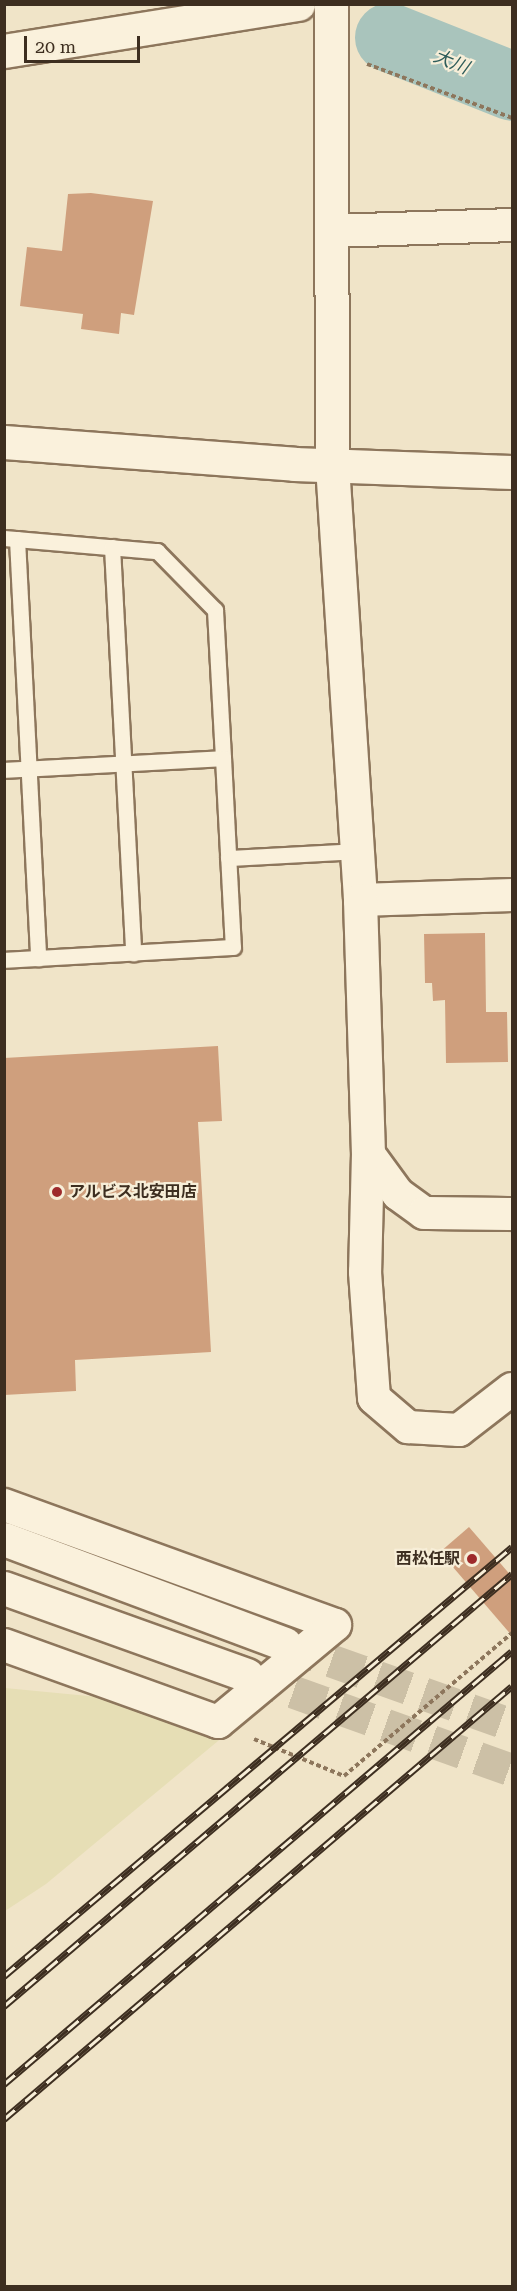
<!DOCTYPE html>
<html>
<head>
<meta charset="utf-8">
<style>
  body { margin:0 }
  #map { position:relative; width:517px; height:2291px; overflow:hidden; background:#f0e4c8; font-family:"Roboto Serif","Noto Sans JP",serif }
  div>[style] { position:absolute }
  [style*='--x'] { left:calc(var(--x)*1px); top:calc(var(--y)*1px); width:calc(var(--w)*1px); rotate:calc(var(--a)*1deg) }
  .farmland>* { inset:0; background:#e6deb5 }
  .river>* { height:69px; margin:-34.5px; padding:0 34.5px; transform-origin:34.5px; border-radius:34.5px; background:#a9c4bc }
  .building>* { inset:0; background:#cf9f7d }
  .secondary-tunnel>* { height:33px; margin-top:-16.5px; transform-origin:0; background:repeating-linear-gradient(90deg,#ccc0a6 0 33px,transparent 0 49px) }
  .path>* { height:4px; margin-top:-2px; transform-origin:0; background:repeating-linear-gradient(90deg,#8d765c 0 4.5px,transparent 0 7.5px) }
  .roads { filter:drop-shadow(2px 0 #8d765c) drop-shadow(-2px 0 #8d765c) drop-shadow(0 2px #8d765c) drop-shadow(0 -2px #8d765c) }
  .lane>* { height:15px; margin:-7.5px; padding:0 7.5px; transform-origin:7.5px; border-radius:7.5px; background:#faf1dc }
  .street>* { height:32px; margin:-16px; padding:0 16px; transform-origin:16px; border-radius:16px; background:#faf1dc }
  .secondary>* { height:33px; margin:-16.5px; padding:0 16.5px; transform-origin:16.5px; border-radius:16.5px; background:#faf1dc }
  .rail>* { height:7px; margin-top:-3.5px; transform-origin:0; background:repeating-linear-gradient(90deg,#f7eed8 0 14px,#3d2e20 0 28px); box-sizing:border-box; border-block:2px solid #3d2e20 }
  .dots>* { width:16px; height:16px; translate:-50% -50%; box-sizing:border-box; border:3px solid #f7eed8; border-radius:50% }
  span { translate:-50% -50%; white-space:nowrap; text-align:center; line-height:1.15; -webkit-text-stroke:4.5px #f7eed8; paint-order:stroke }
  .poi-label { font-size:16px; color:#3d2e20; font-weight:700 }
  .left { translate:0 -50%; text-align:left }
  .right { translate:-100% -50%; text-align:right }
  .water-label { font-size:18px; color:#2f5d5a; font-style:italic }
  .frame { position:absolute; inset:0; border:6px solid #3d2e20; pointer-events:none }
  .scale { position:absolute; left:24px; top:36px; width:116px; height:27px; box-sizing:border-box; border:3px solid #3d2e20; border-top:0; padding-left:8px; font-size:18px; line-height:21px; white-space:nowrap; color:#3d2e20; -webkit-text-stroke:4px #f7eed8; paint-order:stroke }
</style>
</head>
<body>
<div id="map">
  <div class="farmland">
    <div style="clip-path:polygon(5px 1688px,109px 1698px,224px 1736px,46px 1884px,5px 1911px)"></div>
  </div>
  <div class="river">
    <div style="--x:389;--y:37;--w:132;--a:21.7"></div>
  </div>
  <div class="building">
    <div style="clip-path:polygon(91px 193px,153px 201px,134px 315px,121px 313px,119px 334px,81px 329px,83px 314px,20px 306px,27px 247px,62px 251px,68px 194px)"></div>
    <div style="clip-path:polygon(485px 933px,486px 1012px,507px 1012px,508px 1062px,446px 1063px,445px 1000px,433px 1001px,432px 983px,425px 983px,424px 934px)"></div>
    <div style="clip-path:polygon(218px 1046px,222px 1121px,198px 1122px,211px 1352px,75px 1360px,76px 1391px,4px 1395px,4px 1058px)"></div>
    <div style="clip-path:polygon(469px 1527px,513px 1578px,513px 1637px,440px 1552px)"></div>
  </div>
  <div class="secondary-tunnel">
    <div style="--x:285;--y:1644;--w:241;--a:19.6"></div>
    <div style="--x:247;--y:1675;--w:282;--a:19.7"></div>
  </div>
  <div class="path">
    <div style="--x:367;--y:64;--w:155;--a:20.4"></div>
    <div style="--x:254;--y:1739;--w:97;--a:22.3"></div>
    <div style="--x:344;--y:1776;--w:221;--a:-40.4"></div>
  </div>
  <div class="roads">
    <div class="lane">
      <div style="--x:4;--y:538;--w:154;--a:4.9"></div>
      <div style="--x:157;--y:551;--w:83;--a:45.5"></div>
      <div style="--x:215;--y:610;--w:148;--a:86.9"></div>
      <div style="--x:17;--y:539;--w:420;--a:87.1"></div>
      <div style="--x:112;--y:547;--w:407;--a:87"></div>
      <div style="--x:4;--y:770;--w:219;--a:-3.1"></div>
      <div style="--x:223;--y:758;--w:189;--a:87"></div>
      <div style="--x:233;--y:947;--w:229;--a:176.8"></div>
      <div style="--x:228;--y:858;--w:128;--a:-3.1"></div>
    </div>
    <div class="street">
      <div style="--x:332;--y:231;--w:180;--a:-1.9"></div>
      <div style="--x:360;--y:900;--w:152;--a:-1.9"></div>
      <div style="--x:368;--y:1153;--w:119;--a:91.4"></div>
      <div style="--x:365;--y:1272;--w:126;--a:85.9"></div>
      <div style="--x:374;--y:1398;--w:45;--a:40.5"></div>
      <div style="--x:408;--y:1427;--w:51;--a:3.4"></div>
      <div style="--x:459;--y:1430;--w:67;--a:-37.7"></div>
      <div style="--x:368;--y:1153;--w:51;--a:53.8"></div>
      <div style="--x:398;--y:1194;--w:32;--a:36"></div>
      <div style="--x:424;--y:1213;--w:88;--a:0.7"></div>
      <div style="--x:4;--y:1505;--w:352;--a:19.9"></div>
      <div style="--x:335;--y:1625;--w:152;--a:140.3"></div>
      <div style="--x:218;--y:1722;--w:227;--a:-160.2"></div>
    </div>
    <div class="secondary">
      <div style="--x:331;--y:4;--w:461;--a:89.9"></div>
      <div style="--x:332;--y:465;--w:436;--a:86.3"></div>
      <div style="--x:360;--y:900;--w:253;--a:88.2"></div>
      <div style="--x:4;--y:51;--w:298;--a:-9.1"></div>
      <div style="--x:4;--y:442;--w:291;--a:4.3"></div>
      <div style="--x:294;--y:464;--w:218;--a:2.1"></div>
      <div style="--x:4;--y:1539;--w:300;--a:20.5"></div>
      <div style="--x:4;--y:1588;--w:258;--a:19.7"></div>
    </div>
  </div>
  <div class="rail">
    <div style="--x:4;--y:1976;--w:665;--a:-40.18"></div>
    <div style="--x:4;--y:2006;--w:667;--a:-40.38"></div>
    <div style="--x:4;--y:2084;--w:667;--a:-40.44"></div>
    <div style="--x:4;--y:2119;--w:667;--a:-40.44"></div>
  </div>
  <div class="dots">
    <div style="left:57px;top:1192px;background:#9e2a2b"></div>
    <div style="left:472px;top:1559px;background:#9e2a2b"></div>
  </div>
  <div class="poi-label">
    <span class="left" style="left:69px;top:1192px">アルビス北安田店</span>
    <span class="right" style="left:460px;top:1559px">西松任駅</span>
  </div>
  <div class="water-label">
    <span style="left:451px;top:62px;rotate:22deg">大川</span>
  </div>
  <div class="frame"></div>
  <div class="scale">20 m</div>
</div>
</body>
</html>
